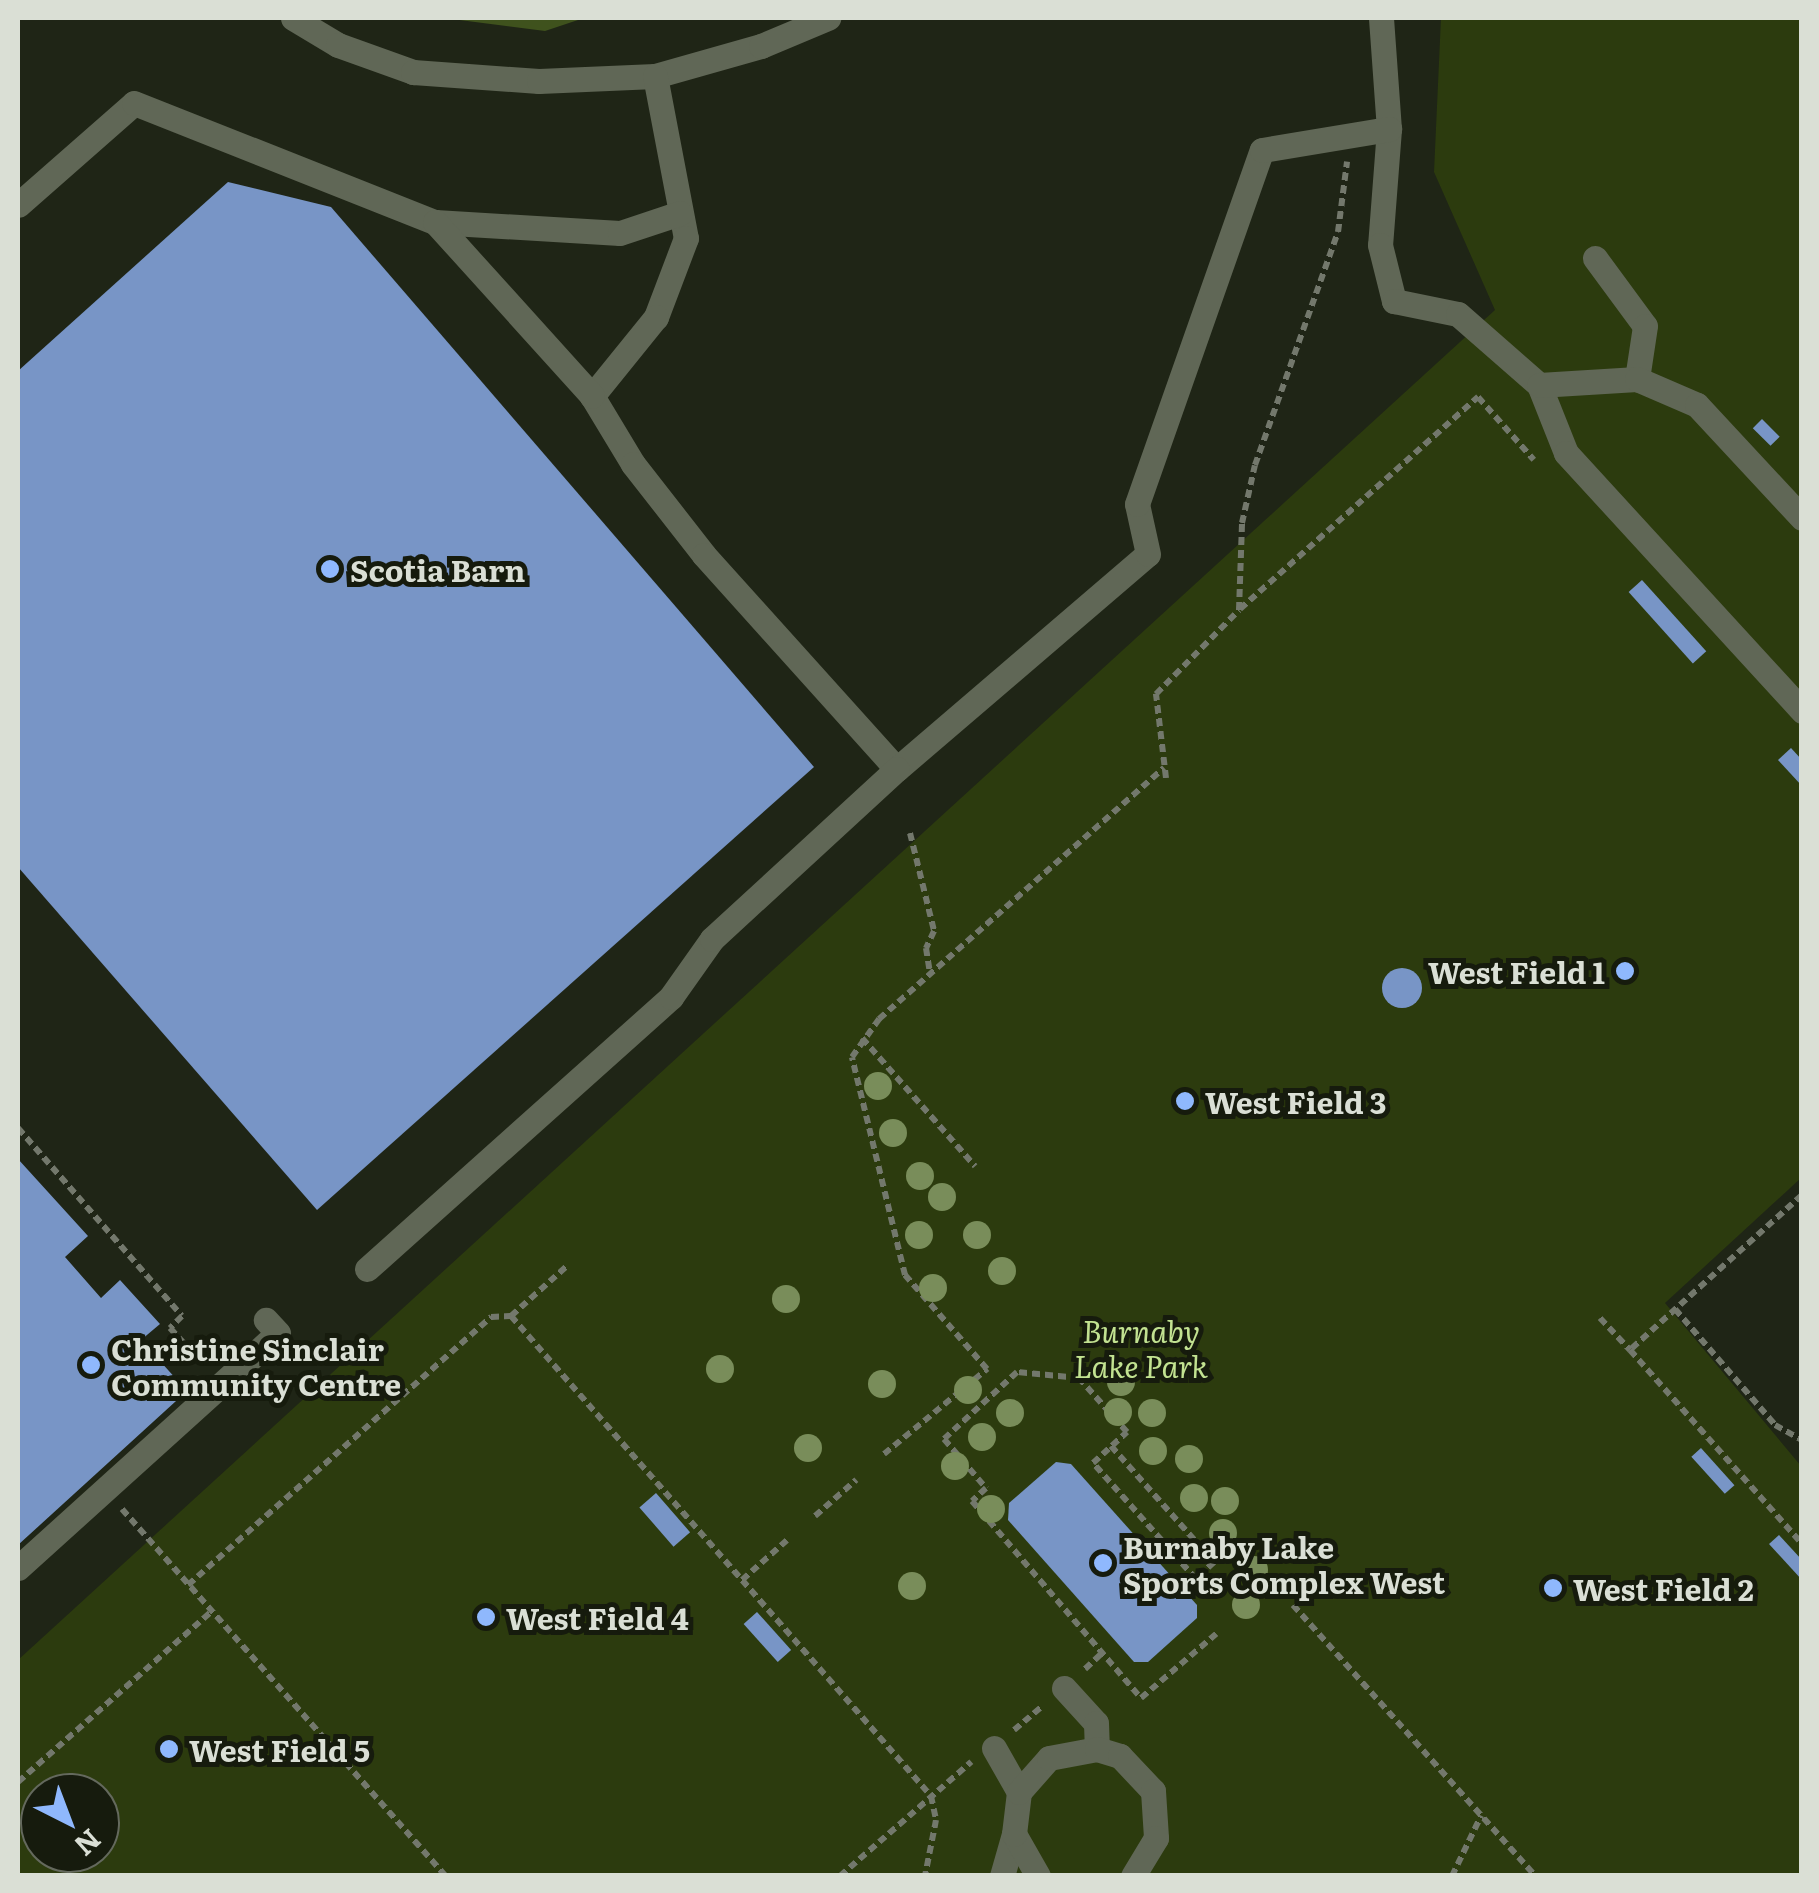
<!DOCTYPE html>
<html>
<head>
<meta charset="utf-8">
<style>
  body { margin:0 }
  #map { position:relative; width:1819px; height:1893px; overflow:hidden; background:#1f2516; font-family:Literata,serif }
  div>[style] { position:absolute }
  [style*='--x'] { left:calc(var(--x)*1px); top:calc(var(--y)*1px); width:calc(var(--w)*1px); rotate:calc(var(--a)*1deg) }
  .green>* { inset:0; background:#2c3b0e }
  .forest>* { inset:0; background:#3f521d }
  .building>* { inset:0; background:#7895c6; transform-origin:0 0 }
  .round { border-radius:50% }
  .path>* { height:6px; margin-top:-3px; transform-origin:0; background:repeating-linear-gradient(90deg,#73786c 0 8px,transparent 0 13px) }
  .minor>* { height:25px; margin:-12.5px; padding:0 12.5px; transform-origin:12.5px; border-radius:12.5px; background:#606756 }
  .trees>* { width:28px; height:28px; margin:-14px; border-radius:50%; background:#798d5a }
  .dots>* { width:28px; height:28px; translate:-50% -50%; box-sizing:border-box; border:5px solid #161b0d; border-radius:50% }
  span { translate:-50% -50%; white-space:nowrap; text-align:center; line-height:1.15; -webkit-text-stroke:10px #161b0d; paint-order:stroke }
  .poi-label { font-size:30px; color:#dadfd5; font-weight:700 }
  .left { translate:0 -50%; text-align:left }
  .right { translate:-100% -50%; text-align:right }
  .park-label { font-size:30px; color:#c2e291; font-style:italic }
  .frame { position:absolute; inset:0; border:20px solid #dadfd5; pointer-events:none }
  .north { position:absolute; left:20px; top:1773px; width:100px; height:100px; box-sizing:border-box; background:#161b0d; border:2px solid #64695d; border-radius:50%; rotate:138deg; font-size:28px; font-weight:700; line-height:40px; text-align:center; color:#dadfd5 }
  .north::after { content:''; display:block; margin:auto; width:35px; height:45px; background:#8fb8fd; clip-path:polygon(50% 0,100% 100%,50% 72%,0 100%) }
</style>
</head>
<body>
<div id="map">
  <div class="green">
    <div style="clip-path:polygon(evenodd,1441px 18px,1801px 18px,1801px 1178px,1665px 1303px,1801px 1466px,1801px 1875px,18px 1876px,18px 1660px,1495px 310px,1434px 172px,1441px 18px,40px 1793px,100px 1793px,100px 1853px,40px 1853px,40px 1793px)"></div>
  </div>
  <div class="forest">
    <div style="clip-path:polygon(444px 18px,584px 18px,545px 31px)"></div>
  </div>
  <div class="building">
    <div style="clip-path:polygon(228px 182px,331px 207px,814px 767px,317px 1210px,18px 867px,18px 371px)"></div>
    <div style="left:1762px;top:419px;width:25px;height:13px;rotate:45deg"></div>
    <div style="left:1642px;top:580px;width:96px;height:18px;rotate:48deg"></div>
    <div style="clip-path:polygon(1791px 748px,1802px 760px,1802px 786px,1778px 760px)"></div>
    <div class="round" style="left:1382px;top:968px;width:40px;height:40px"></div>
    <div style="clip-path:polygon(18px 1159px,88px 1236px,65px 1257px,101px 1298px,120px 1280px,160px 1324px,141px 1340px,187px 1391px,18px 1545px)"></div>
    <div style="left:1701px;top:1448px;width:50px;height:13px;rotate:48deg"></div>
    <div style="clip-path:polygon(1056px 1462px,1071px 1464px,1197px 1605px,1197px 1618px,1148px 1662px,1134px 1662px,1008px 1520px,1009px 1503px)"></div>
    <div style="left:656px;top:1493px;width:52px;height:22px;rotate:49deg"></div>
    <div style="clip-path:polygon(1779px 1535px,1802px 1560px,1802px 1580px,1769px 1544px)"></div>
    <div style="left:757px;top:1612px;width:51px;height:18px;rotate:48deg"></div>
  </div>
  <div class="path">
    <div style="--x:1240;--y:609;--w:319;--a:-41.7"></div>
    <div style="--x:1478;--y:397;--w:84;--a:48.4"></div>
    <div style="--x:1166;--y:778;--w:85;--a:-96.8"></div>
    <div style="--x:1156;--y:694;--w:118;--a:-45.3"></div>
    <div style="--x:1239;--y:610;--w:87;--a:-88"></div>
    <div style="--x:1242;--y:523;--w:59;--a:-77.4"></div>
    <div style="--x:1255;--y:465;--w:247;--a:-70.4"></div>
    <div style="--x:1338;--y:232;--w:71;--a:-82.7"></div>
    <div style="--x:910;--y:833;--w:101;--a:76.2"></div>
    <div style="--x:934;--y:931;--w:19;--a:115"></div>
    <div style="--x:926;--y:948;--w:25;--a:81"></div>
    <div style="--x:862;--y:1038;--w:171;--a:48.6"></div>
    <div style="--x:18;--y:1128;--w:249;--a:48.9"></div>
    <div style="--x:182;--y:1316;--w:17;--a:135"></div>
    <div style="--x:170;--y:1328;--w:47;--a:47.6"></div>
    <div style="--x:1802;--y:1195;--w:232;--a:138"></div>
    <div style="--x:1630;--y:1350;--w:259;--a:48.4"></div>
    <div style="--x:1675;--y:1309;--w:153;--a:49.2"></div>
    <div style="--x:1775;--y:1425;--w:31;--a:29"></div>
    <div style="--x:511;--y:1316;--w:638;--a:48.81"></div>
    <div style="--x:931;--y:1796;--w:25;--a:78"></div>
    <div style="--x:936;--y:1820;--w:57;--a:101.1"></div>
    <div style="--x:1600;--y:1318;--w:44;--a:46.8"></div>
    <div style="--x:1111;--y:1446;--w:155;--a:48.4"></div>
    <div style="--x:1214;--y:1562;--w:25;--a:137"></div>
    <div style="--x:1196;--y:1579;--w:155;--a:-131.6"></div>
    <div style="--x:1093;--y:1463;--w:46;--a:-42.4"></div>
    <div style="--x:1127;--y:1432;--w:72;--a:-131.6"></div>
    <div style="--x:1079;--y:1378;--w:62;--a:-174.5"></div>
    <div style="--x:1017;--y:1372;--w:99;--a:137.5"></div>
    <div style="--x:944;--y:1439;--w:65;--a:49.4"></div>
    <div style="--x:986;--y:1488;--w:19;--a:137"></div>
    <div style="--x:972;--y:1501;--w:260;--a:49.4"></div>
    <div style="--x:1141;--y:1698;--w:99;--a:-40.5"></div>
    <div style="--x:884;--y:1454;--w:134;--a:-39.5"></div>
    <div style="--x:987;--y:1369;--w:125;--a:-131.1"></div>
    <div style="--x:905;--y:1275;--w:224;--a:-103.7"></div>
    <div style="--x:852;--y:1057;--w:47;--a:-54.6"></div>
    <div style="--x:879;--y:1019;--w:380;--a:-41.4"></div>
    <div style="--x:122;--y:1509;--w:490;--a:48.6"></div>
    <div style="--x:815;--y:1516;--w:55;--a:-41.3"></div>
    <div style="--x:742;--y:1580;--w:60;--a:-41.6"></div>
    <div style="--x:188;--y:1585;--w:405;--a:-41.5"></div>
    <div style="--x:491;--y:1317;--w:20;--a:-3"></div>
    <div style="--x:511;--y:1316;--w:75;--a:-41.8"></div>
    <div style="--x:1293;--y:1605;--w:363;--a:48.2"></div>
    <div style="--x:1085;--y:1669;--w:23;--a:-43"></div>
    <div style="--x:1014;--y:1730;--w:38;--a:-40"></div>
    <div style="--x:18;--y:1782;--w:259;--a:-41.4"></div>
    <div style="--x:840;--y:1876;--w:174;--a:-41"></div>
    <div style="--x:1452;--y:1876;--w:67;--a:-64.2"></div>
  </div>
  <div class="minor">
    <div style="--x:293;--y:18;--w:52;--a:31"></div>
    <div style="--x:338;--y:45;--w:80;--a:19.8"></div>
    <div style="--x:413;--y:72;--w:126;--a:4.1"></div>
    <div style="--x:539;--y:81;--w:116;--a:-2.5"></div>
    <div style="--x:655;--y:76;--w:110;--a:-15.8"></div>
    <div style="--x:761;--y:46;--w:73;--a:-22.7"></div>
    <div style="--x:1381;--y:18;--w:111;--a:85.9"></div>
    <div style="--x:1389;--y:129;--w:116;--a:94.4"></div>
    <div style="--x:1380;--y:245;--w:58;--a:76"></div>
    <div style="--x:1394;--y:301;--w:65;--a:11.5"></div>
    <div style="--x:1458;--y:314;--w:108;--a:41.2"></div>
    <div style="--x:1539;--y:385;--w:73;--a:68.3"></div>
    <div style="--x:1566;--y:453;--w:350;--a:47.5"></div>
    <div style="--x:655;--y:76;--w:165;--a:79.2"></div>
    <div style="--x:686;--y:238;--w:85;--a:110.8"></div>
    <div style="--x:656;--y:317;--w:102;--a:129"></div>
    <div style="--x:592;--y:396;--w:79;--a:58.9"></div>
    <div style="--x:633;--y:464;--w:115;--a:52"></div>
    <div style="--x:704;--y:555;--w:288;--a:48"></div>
    <div style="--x:897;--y:769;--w:330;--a:-40.6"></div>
    <div style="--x:1148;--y:554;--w:51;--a:-102.4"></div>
    <div style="--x:1137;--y:504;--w:375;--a:-70.6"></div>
    <div style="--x:1262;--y:150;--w:129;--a:-9.4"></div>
    <div style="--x:18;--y:205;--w:154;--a:-41.3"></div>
    <div style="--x:134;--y:103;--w:324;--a:21.6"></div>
    <div style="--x:435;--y:222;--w:185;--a:3.4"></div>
    <div style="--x:620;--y:233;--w:63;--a:-18.4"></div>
    <div style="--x:435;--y:222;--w:234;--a:47.9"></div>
    <div style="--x:1595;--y:258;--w:84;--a:53.7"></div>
    <div style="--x:1645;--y:326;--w:54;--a:98.6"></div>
    <div style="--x:1539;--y:385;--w:98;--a:-3.5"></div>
    <div style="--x:1637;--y:379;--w:65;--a:23.4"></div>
    <div style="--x:1697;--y:405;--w:154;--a:47.1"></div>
    <div style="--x:367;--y:1269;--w:408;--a:-41.8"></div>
    <div style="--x:671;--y:997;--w:71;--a:-54.7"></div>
    <div style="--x:712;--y:939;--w:251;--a:-42.6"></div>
    <div style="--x:18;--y:1568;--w:350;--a:-42.1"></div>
    <div style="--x:278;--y:1333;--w:18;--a:-133"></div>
    <div style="--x:1064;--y:1688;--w:47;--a:47.6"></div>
    <div style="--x:1096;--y:1723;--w:26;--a:88"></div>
    <div style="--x:994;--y:1748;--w:51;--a:60.4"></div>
    <div style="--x:1002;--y:1876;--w:44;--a:-74.1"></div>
    <div style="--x:1038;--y:1876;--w:48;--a:-119.7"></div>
    <div style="--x:1014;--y:1834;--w:42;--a:-83.2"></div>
    <div style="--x:1019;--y:1792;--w:45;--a:-48.6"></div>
    <div style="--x:1049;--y:1758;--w:49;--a:-10.6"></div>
    <div style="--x:1097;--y:1749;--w:24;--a:17"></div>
    <div style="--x:1120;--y:1756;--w:48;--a:46.7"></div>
    <div style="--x:1153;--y:1791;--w:47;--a:86.3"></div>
    <div style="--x:1156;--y:1838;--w:44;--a:121.2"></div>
  </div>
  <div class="trees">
    <div style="left:878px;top:1086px"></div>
    <div style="left:893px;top:1133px"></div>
    <div style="left:920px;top:1176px"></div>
    <div style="left:942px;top:1197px"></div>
    <div style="left:919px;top:1235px"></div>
    <div style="left:977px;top:1235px"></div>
    <div style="left:1002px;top:1271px"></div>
    <div style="left:933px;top:1288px"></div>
    <div style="left:786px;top:1299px"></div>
    <div style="left:720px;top:1369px"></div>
    <div style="left:1121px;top:1382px"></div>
    <div style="left:882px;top:1384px"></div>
    <div style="left:968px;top:1390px"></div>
    <div style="left:1118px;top:1412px"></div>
    <div style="left:1010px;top:1413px"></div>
    <div style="left:1152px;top:1413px"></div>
    <div style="left:982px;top:1437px"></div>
    <div style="left:808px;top:1448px"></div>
    <div style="left:1153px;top:1451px"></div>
    <div style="left:1189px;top:1459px"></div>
    <div style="left:955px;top:1466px"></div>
    <div style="left:1194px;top:1498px"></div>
    <div style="left:1225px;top:1501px"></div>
    <div style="left:991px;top:1509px"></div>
    <div style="left:1223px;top:1533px"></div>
    <div style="left:1254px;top:1570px"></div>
    <div style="left:912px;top:1586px"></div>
    <div style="left:1246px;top:1605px"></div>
  </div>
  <div class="dots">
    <div style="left:330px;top:569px;background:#8fb8fd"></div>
    <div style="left:1625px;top:971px;background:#8fb8fd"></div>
    <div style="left:1185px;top:1101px;background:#8fb8fd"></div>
    <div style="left:91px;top:1365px;background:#8fb8fd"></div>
    <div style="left:1103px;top:1563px;background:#8fb8fd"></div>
    <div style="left:1553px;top:1588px;background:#8fb8fd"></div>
    <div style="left:486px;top:1617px;background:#8fb8fd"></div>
    <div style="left:169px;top:1749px;background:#8fb8fd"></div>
  </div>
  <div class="poi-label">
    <span class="left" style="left:350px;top:569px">Scotia Barn</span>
    <span class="right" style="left:1605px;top:971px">West Field 1</span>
    <span class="left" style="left:1205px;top:1101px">West Field 3</span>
    <span class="left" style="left:111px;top:1365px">Christine Sinclair<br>Community Centre</span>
    <span class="left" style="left:1123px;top:1563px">Burnaby Lake<br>Sports Complex West</span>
    <span class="left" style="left:1573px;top:1588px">West Field 2</span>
    <span class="left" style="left:506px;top:1617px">West Field 4</span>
    <span class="left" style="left:189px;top:1749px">West Field 5</span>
  </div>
  <div class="park-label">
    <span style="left:1141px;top:1347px">Burnaby<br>Lake Park</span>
  </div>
  <div class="frame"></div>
  <div class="north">N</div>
</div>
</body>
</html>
